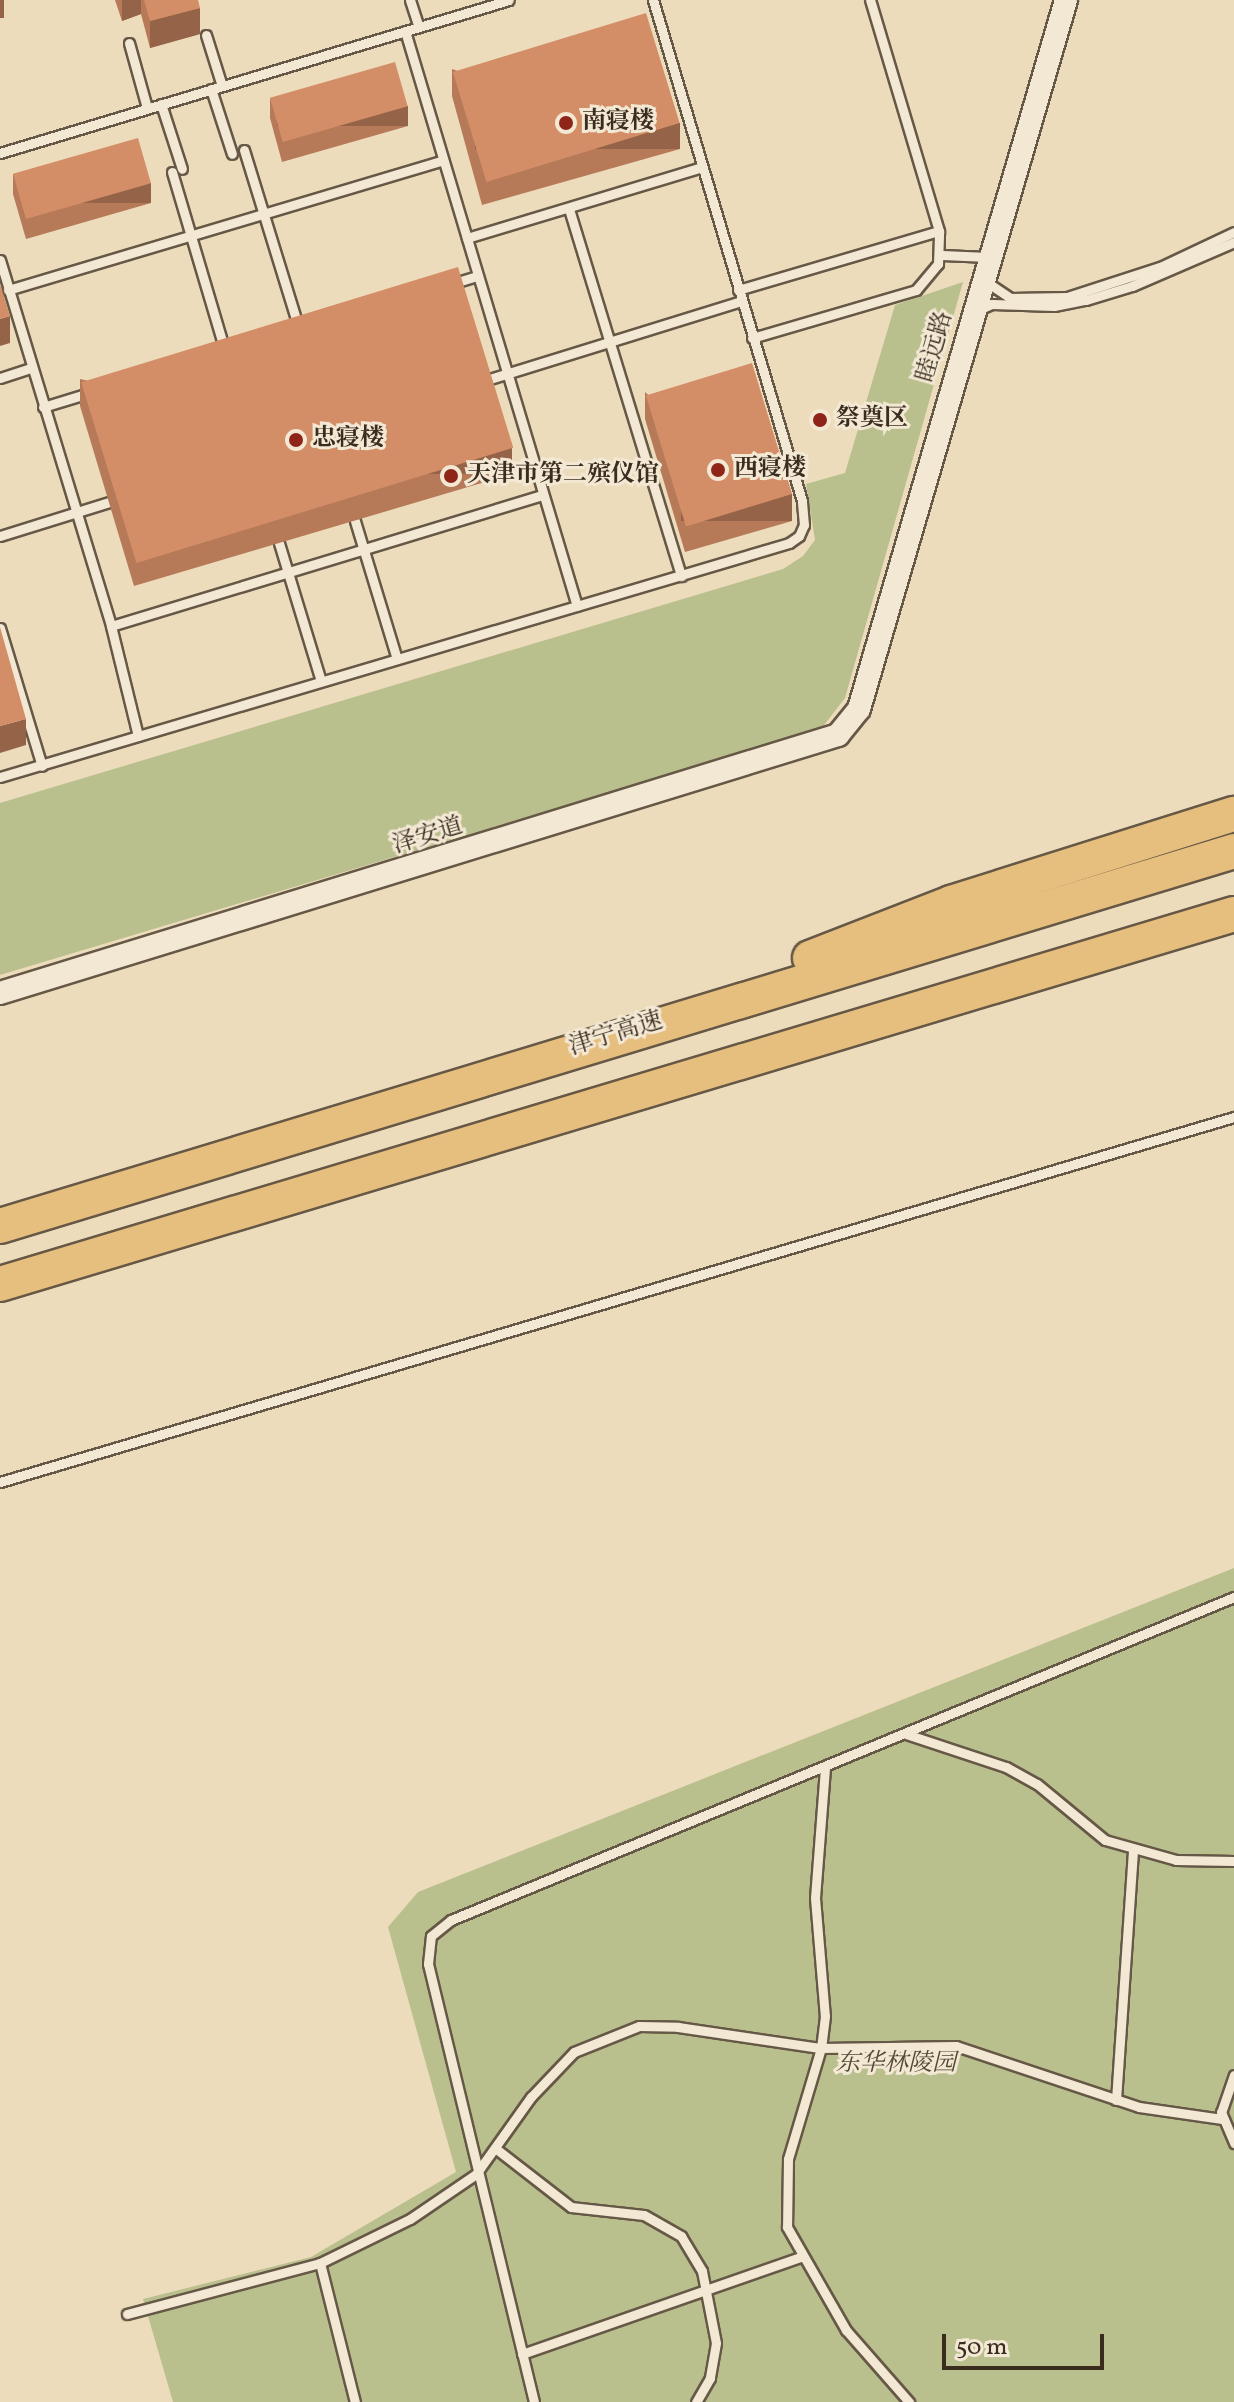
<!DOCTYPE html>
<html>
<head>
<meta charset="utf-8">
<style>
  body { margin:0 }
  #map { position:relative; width:1234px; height:2402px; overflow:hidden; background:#ecdcbb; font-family:Vollkorn,"Noto Serif SC",serif }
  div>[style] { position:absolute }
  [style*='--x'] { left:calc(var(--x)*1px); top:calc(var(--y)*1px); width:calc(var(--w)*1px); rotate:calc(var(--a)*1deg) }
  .green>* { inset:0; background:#babf8e }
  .roads { filter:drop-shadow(2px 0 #665846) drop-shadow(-2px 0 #665846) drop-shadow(0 2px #665846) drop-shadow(0 -2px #665846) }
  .service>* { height:9px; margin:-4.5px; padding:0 4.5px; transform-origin:4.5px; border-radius:4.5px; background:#f3e8d3 }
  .tertiary>* { height:22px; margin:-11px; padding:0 11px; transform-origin:11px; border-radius:11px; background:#f3e8d3 }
  .motorway>* { height:34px; margin:-17px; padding:0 17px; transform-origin:17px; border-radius:17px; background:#e6be7e }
  .wall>* { inset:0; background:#b67a59 }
  .shaded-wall>* { inset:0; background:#946348; transform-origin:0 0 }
  .building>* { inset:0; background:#d48e67; transform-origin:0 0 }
  .dots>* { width:22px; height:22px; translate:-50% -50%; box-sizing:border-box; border:4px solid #f3e8d3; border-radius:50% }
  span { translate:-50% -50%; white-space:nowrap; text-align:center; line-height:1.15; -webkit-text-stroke:6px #f3e8d3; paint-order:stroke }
  .poi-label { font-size:24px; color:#3a2c1f; font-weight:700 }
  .left { translate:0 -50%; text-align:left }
  .street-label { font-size:24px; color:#3a2c1f }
  .park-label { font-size:24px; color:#544935; font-style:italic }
  .scale { position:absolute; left:942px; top:2334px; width:162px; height:36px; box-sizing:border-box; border:4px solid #3a2c1f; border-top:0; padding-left:10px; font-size:24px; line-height:28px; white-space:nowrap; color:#3a2c1f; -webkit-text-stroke:6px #f3e8d3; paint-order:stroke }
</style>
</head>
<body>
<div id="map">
  <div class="green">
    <div style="clip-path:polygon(963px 282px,845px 698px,821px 729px,0 975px,0 803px,783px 569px,803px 556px,815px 540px,806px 484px,845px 473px,895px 305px)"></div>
    <div style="clip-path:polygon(1234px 1568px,1234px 2402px,173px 2402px,143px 2299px,311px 2257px,456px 2172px,388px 1927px,418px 1892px)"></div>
  </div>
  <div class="roads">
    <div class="service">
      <div style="--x:410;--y:0;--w:28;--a:72"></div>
      <div style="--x:405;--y:31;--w:600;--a:73.35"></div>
      <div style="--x:206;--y:35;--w:53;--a:72.6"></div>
      <div style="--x:129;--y:43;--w:67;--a:74.5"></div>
      <div style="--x:211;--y:89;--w:68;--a:72.1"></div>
      <div style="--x:161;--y:104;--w:68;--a:72.1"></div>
      <div style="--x:244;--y:150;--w:183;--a:72.9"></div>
      <div style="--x:0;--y:153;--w:531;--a:-16.73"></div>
      <div style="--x:172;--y:172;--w:183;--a:73.5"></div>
      <div style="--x:569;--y:209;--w:384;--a:73"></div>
      <div style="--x:467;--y:238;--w:245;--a:-16.8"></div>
      <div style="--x:942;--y:255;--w:46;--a:2.5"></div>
      <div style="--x:0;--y:260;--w:382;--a:73.1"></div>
      <div style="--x:111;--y:626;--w:113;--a:76.2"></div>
      <div style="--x:988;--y:283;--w:27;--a:34"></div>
      <div style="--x:1010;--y:298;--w:57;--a:-1"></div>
      <div style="--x:1067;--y:297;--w:98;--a:-17.9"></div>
      <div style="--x:1160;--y:267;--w:82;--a:-25.3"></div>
      <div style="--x:451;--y:284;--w:28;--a:-17"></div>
      <div style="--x:8;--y:290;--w:454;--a:-16.6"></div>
      <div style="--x:738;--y:290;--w:209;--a:-16.4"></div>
      <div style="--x:980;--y:309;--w:13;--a:-23"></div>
      <div style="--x:992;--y:304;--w:62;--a:1.8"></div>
      <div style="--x:1054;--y:306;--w:33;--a:-11"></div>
      <div style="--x:1086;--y:300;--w:48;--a:-16.9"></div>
      <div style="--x:1132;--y:286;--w:111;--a:-23.3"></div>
      <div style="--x:752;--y:338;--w:171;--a:-16.3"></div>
      <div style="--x:916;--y:290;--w:34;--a:-50"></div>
      <div style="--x:938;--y:264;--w:33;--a:-88"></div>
      <div style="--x:939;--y:231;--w:241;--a:-106.6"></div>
      <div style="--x:0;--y:378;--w:33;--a:-18"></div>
      <div style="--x:483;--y:381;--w:271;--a:-17.2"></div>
      <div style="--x:43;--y:407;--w:51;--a:-17"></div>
      <div style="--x:355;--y:521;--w:144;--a:73.1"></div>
      <div style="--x:0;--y:536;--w:114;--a:-17.3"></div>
      <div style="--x:279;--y:543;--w:144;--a:73.1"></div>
      <div style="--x:111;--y:626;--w:451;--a:-16.9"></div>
      <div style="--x:0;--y:628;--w:144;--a:73.1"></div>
      <div style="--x:0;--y:777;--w:823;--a:-16.52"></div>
      <div style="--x:789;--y:543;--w:12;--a:-35"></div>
      <div style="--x:799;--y:536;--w:12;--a:-66"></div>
      <div style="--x:804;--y:525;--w:24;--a:-95"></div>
      <div style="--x:802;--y:501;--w:523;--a:-106.56"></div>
      <div style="--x:0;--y:1482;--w:1287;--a:-16.48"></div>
      <div style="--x:906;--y:1734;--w:105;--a:18.3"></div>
      <div style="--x:1006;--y:1767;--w:35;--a:29"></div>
      <div style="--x:1037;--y:1784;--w:88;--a:39.5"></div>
      <div style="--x:1105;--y:1840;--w:74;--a:15.7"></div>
      <div style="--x:1176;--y:1860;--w:58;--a:1"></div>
      <div style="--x:825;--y:1768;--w:130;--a:94.4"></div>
      <div style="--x:815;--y:1898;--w:118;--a:85.2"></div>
      <div style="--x:825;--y:2016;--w:32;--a:97"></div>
      <div style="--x:821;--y:2048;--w:116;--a:106.6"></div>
      <div style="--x:788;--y:2159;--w:68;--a:90.8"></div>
      <div style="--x:787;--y:2227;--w:119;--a:60.2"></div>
      <div style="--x:846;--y:2330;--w:96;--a:48.8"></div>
      <div style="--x:1234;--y:2075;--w:39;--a:109"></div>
      <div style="--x:1221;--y:2112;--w:34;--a:67"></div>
      <div style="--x:1116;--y:2100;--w:251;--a:-86.1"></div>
      <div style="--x:495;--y:2148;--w:96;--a:37.8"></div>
      <div style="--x:571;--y:2207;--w:73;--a:6.3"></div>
      <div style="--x:644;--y:2215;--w:43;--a:29.6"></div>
      <div style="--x:681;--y:2236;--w:41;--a:59"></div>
      <div style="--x:702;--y:2271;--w:73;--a:79"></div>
      <div style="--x:716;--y:2343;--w:36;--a:100"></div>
      <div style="--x:710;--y:2378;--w:28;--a:120"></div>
      <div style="--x:320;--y:2263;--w:143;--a:75.9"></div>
      <div style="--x:127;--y:2314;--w:200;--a:-14.8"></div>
      <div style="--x:320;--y:2263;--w:100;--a:-26.1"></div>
      <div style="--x:410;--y:2219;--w:80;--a:-34.3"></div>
      <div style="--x:476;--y:2174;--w:95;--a:-54.5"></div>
      <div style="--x:531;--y:2097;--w:62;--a:-46.3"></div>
      <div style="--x:574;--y:2052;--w:70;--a:-21.8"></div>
      <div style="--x:639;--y:2026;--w:39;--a:1"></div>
      <div style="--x:678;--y:2027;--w:145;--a:8.4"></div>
      <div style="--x:821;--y:2048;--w:135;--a:-0.8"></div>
      <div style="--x:956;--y:2046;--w:193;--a:18.4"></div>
      <div style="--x:1139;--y:2107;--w:84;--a:8.2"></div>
      <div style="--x:522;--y:2354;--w:294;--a:-19.2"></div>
      <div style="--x:534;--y:2402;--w:451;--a:-103.6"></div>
      <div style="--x:428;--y:1964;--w:28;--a:-84"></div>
      <div style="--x:431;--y:1936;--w:26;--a:-39"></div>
      <div style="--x:451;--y:1920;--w:847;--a:-22.42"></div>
    </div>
    <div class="tertiary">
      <div style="--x:0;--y:993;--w:877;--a:-17.11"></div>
      <div style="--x:838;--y:735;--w:33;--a:-51"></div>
      <div style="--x:859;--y:709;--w:739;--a:-73.72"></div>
    </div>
    <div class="motorway">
      <div style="--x:810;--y:958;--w:151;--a:-21.3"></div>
      <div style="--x:951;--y:903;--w:297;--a:-17.5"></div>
      <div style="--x:0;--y:1226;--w:1290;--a:-16.9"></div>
      <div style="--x:0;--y:1284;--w:1288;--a:-16.69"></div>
    </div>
  </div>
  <div class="wall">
    <div style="clip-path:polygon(115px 0,198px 0,200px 34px,150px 48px,141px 14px,122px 21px)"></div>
    <div style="clip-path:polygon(452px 69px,680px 149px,482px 205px,452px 96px)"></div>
    <div style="clip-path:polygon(270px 98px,408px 126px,282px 162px,270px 118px)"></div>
    <div style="clip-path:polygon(13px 174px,151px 203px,26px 239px,13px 194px)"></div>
    <div style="clip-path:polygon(80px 379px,512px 474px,134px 586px,80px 406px)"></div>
    <div style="clip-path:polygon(645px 392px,792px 521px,685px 552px,645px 419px)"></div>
  </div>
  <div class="shaded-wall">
    <div style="left:0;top:0;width:4px;height:18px"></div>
    <div style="clip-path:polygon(122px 0,141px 0,141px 14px,122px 21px)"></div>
    <div style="clip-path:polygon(200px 8px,200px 34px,150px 48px,150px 21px)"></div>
    <div style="left:408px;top:106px;width:20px;height:131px;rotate:90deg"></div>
    <div style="left:680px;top:123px;width:26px;height:205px;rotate:90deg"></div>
    <div style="left:151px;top:183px;width:20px;height:130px;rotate:90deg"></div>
    <div style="clip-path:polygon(10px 316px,10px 343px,0 346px,0 319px)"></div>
    <div style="left:512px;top:448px;width:26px;height:394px;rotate:90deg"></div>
    <div style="left:792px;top:494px;width:27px;height:111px;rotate:90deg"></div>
    <div style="clip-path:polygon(26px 719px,26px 745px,0 753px,0 726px)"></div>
  </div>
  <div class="building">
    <div style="clip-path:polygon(144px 0,198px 0,200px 8px,150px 21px)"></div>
    <div style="left:646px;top:13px;width:115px;height:202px;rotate:73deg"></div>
    <div style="left:395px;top:62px;width:46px;height:130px;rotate:74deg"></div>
    <div style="left:138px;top:138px;width:47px;height:130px;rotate:74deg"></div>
    <div style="left:458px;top:267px;width:189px;height:394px;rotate:73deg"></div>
    <div style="clip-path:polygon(0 284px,10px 316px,0 319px)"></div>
    <div style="left:752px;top:363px;width:137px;height:111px;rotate:73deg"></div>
    <div style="clip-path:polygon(0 627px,26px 719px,0 726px)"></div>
  </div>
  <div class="dots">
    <div style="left:566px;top:123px;background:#8f2418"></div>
    <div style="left:820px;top:420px;background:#8f2418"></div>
    <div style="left:296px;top:440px;background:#8f2418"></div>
    <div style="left:718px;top:470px;background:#8f2418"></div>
    <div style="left:451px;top:476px;background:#8f2418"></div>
  </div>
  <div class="poi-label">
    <span class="left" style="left:582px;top:123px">南寝楼</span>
    <span class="left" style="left:836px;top:420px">祭奠区</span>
    <span class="left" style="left:312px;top:440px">忠寝楼</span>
    <span class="left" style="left:734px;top:470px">西寝楼</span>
    <span class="left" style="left:467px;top:476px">天津市第二殡仪馆</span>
  </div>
  <div class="street-label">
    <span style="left:936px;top:347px;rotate:-74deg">睦远路</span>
    <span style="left:428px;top:837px;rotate:-17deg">泽安道</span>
    <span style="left:616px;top:1035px;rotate:-17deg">津宁高速</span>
  </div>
  <div class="park-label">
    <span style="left:896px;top:2065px">东华林陵园</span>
  </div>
  <div class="scale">50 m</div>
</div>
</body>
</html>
